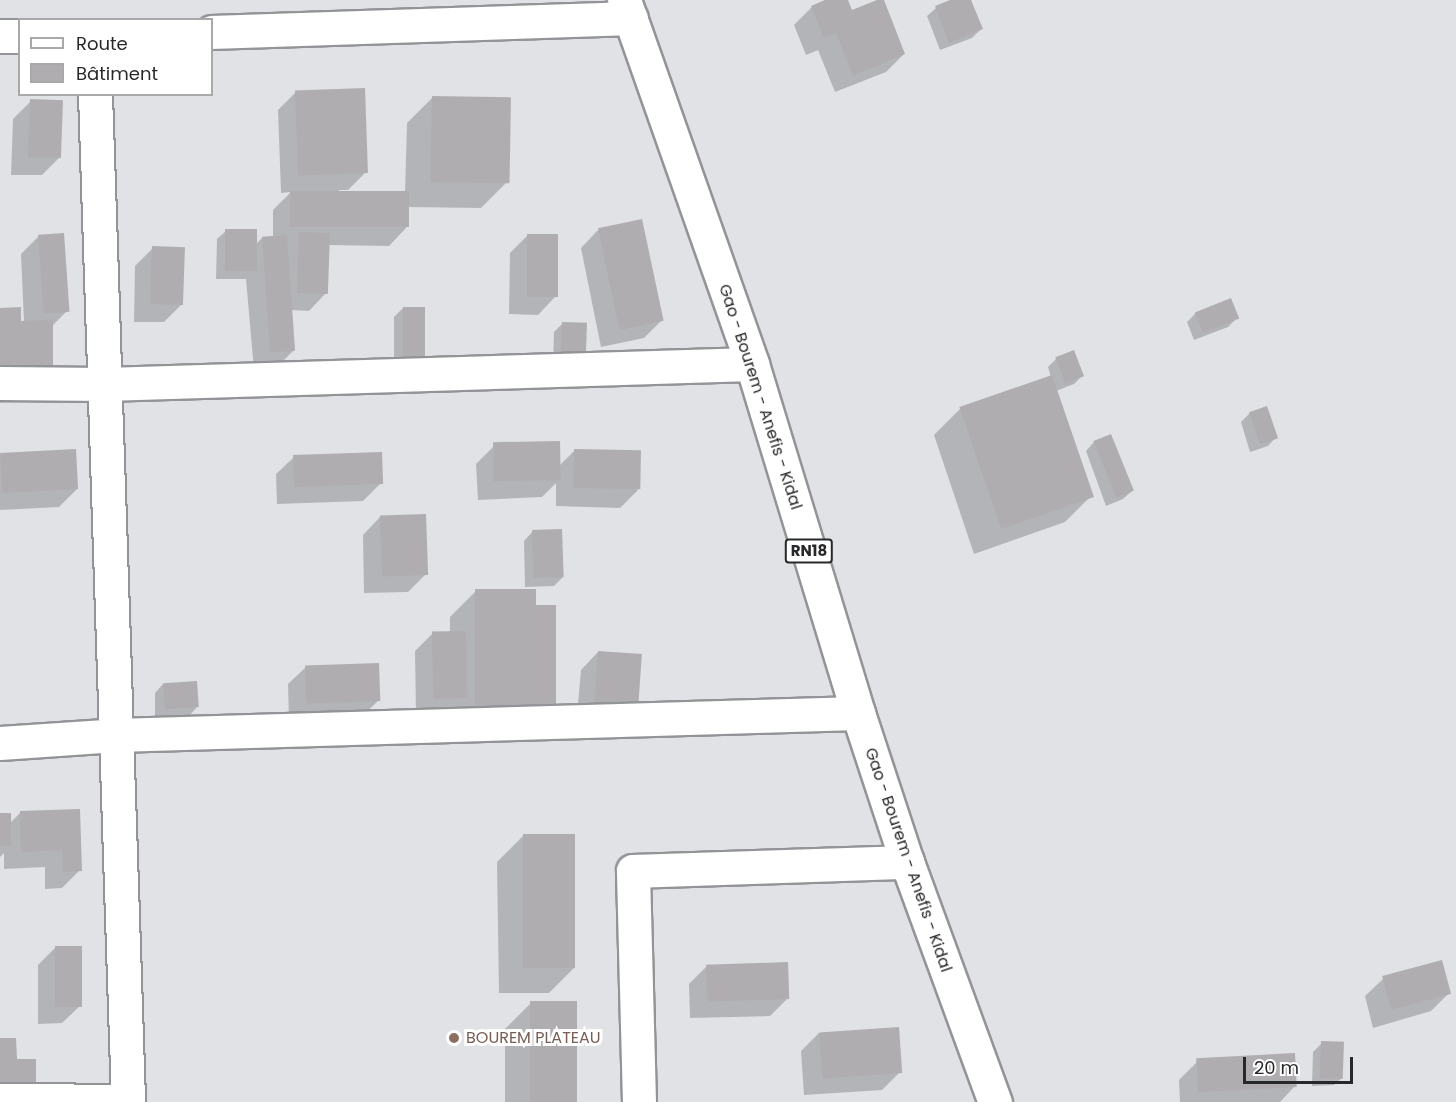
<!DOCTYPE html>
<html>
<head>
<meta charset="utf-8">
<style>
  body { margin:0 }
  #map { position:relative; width:1456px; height:1102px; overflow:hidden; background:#e0e2e5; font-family:Poppins,sans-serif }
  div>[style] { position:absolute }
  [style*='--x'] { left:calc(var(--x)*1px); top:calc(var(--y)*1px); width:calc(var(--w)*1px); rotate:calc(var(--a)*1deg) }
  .shadow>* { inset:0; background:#0003 }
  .building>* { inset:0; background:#afadb0; transform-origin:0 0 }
  .roads { filter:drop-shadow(2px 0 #929497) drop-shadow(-2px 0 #929497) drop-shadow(0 2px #929497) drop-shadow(0 -2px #929497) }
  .minor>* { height:33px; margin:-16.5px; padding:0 16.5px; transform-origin:16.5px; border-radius:16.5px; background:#fff }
  .major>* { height:33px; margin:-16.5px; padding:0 16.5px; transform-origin:16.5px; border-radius:16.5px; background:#fff }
  .dots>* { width:16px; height:16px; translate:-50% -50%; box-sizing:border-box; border:3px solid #fff; border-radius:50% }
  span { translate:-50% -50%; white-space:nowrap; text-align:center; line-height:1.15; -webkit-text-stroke:6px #fff; paint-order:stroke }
  .shield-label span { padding:2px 4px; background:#fff; border:2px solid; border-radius:4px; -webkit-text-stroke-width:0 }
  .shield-label { font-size:15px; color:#272829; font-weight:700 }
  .street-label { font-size:16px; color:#272829 }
  .education-label { font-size:16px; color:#785e54 }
  .left { translate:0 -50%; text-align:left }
  .legend { position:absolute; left:18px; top:18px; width:195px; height:78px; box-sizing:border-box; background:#fff; border:2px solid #a9a9a9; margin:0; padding:8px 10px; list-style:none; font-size:18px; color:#272829 }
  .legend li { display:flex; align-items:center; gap:12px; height:30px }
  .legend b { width:30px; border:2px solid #a9a9a9 }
  .scale { position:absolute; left:1243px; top:1057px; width:110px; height:27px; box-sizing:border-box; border:3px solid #272829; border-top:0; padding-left:8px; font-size:18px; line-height:21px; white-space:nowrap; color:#272829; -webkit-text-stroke:4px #fff; paint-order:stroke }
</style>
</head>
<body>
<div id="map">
  <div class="shadow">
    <div style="clip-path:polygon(829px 0,846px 0,851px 12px,882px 0,904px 54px,886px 72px,835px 92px,818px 50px,806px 55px,794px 25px,812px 7px)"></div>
    <div style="clip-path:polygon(954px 0,969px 0,981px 29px,972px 38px,940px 50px,927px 16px,936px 8px)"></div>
    <div style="clip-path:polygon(296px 92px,366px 172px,348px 190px,339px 190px,339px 193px,405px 194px,407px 123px,433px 97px,507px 182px,481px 208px,407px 207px,406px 228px,389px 246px,328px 245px,326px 293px,309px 311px,291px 310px,294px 350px,276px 368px,254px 370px,246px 279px,216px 279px,217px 239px,226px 231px,255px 245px,262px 238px,273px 237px,273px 210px,291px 192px,281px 193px,278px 110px)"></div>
    <div style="clip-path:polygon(31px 101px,59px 158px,42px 175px,11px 175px,13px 119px)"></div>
    <div style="clip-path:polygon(598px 230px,662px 320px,644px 338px,601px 347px,581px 248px)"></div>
    <div style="clip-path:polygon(528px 235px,555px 297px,538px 315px,509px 314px,510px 253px)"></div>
    <div style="clip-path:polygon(39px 236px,67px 311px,51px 327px,52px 376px,26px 402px,0 403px,0 309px,20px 323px,24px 322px,21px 254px)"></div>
    <div style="clip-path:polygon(153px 248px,182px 304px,164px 322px,134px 322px,135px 266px)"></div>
    <div style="clip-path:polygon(403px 308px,423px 357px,394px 366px,394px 317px)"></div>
    <div style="clip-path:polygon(1196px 313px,1237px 318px,1228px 327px,1194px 340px,1187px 322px)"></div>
    <div style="clip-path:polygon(563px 323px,586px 324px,553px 368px,554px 332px)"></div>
    <div style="clip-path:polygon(1056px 359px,1082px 376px,1074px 384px,1056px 391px,1091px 496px,1065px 522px,974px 554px,934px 435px,960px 409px,1051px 377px,1048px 367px)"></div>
    <div style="clip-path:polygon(1250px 413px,1276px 437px,1268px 446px,1250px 452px,1241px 422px)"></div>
    <div style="clip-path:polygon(1094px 442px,1132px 491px,1123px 499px,1106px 506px,1086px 451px)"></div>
    <div style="clip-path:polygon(494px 446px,560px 465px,575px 450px,638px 490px,620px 508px,556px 506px,556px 483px,542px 497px,478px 500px,476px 464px)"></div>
    <div style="clip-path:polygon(0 454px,77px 489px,59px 507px,0 510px)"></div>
    <div style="clip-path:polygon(294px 457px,381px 483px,363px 501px,277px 504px,276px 474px)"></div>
    <div style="clip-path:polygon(380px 517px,426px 574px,408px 592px,364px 593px,363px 535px)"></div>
    <div style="clip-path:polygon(532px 532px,563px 577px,554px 586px,525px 587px,524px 541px)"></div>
    <div style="clip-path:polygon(476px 591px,535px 607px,554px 709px,416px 716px,415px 651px,433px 633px,450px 633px,450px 617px)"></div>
    <div style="clip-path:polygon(598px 652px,640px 655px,576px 726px,581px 670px)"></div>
    <div style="clip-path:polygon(306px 667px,378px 701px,360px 718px,289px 720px,288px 684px)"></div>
    <div style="clip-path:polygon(163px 684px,197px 707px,189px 716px,155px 717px,155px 693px)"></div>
    <div style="clip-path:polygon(79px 811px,80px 870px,62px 888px,45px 889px,45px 867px,4px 869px,4px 853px,0 857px,0 815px,10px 823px,21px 812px)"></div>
    <div style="clip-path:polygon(523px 836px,575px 967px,549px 993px,499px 993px,497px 862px)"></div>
    <div style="clip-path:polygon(55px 948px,80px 1006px,62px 1023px,38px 1024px,38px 965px)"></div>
    <div style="clip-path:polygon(707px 966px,788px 998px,770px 1016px,690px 1018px,689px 984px)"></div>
    <div style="clip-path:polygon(1383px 979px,1449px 993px,1431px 1011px,1373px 1028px,1365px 996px)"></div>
    <div style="clip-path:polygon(531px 1003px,576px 1102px,505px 1102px,505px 1029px)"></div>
    <div style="clip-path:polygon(819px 1033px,900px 1072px,882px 1090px,804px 1095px,801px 1051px)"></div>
    <div style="clip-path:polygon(1322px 1043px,1343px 1077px,1334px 1085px,1312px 1086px,1313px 1052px)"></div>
    <div style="clip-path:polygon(1197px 1062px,1295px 1086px,1280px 1102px,1180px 1102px,1179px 1080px)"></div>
  </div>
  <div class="building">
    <div style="clip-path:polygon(825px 0,848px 0,852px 10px,877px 0,884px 0,905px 54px,853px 76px,836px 33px,824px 38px,811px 6px)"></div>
    <div style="clip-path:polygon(950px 0,971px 0,983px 29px,949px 43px,935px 6px)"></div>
    <div style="left:365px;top:88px;width:85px;height:70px;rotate:88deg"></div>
    <div style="left:432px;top:96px;width:79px;height:86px;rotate:1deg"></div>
    <div style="left:30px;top:99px;width:33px;height:58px;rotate:2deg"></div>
    <div style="left:290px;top:191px;width:119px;height:36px"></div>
    <div style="left:642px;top:219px;width:104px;height:45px;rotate:78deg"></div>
    <div style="left:225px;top:229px;width:32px;height:42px"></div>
    <div style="left:299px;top:232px;width:31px;height:61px;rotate:2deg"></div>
    <div style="left:64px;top:233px;width:79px;height:26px;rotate:86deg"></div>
    <div style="left:527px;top:234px;width:31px;height:63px"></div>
    <div style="left:287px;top:235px;width:116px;height:25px;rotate:86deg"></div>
    <div style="left:152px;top:246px;width:33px;height:58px;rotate:2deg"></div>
    <div style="left:1231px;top:298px;width:22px;height:39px;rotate:68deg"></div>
    <div style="clip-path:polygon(21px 307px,21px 321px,53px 320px,53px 377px,0 378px,0 308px)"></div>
    <div style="left:403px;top:307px;width:22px;height:50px"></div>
    <div style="left:562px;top:322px;width:25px;height:38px;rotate:2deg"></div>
    <div style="left:1074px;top:350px;width:28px;height:20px;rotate:69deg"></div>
    <div style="left:1052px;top:375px;width:129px;height:98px;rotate:71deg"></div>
    <div style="left:1267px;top:406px;width:34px;height:19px;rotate:71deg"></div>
    <div style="left:1111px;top:434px;width:61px;height:19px;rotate:68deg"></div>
    <div style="left:560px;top:441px;width:39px;height:67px;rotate:89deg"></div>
    <div style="left:76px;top:449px;width:40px;height:76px;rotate:87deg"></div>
    <div style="left:574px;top:449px;width:67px;height:39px;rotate:1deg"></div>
    <div style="left:382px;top:452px;width:32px;height:89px;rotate:88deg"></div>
    <div style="left:426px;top:514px;width:61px;height:46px;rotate:88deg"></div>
    <div style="left:562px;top:529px;width:48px;height:30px;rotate:88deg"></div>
    <div style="clip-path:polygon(475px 589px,536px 589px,536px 605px,556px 605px,556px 709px,475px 709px)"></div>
    <div style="left:466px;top:631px;width:67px;height:34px;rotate:89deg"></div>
    <div style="left:598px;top:651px;width:44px;height:58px;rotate:4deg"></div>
    <div style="left:379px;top:663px;width:38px;height:74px;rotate:88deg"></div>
    <div style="left:197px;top:681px;width:26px;height:34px;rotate:86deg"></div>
    <div style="clip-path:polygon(80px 809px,82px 871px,63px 872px,62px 850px,21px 852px,20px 811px)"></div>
    <div style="left:0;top:813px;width:11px;height:33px"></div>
    <div style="left:523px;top:834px;width:52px;height:134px"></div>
    <div style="left:55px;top:946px;width:27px;height:61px"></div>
    <div style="left:1442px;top:960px;width:35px;height:62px;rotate:75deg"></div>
    <div style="left:788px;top:962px;width:37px;height:82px;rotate:88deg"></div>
    <div style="left:530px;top:1001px;width:47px;height:101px"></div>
    <div style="left:899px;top:1027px;width:46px;height:80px;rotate:86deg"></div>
    <div style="clip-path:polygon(0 1038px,16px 1038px,17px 1059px,36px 1059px,36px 1087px,0 1087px)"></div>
    <div style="left:1321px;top:1041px;width:23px;height:37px;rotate:2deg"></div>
    <div style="left:1295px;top:1053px;width:34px;height:99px;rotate:87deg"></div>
  </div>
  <div class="roads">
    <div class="minor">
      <div style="--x:212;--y:32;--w:419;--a:-1.9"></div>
      <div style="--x:0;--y:36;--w:20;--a:0"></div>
      <div style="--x:95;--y:94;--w:1009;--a:88.12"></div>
      <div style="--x:0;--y:383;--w:105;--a:0.5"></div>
      <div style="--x:105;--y:384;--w:647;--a:-1.77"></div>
      <div style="--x:0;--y:743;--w:116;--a:-3.9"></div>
      <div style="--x:116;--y:735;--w:742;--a:-1.7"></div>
      <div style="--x:0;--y:1100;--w:128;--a:0.4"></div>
      <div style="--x:639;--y:1102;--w:231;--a:-91.5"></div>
      <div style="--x:633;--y:871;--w:274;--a:-1.9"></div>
    </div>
    <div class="major">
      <div style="--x:624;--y:0;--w:386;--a:70.6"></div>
      <div style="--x:752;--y:364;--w:365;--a:73.1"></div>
      <div style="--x:858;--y:713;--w:157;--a:71.8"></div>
      <div style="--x:907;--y:862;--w:256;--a:69.9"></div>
    </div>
  </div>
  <div class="dots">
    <div style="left:454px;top:1038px;background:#8d6e63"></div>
  </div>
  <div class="shield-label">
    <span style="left:809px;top:551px">RN18</span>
  </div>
  <div class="street-label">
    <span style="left:760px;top:397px;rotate:72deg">Gao - Bourem - Anefis - Kidal</span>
    <span style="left:908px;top:860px;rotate:71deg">Gao - Bourem - Anefis - Kidal</span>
  </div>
  <div class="education-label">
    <span class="left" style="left:466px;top:1038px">BOUREM PLATEAU</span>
  </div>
  <ul class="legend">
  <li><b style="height:8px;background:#fff"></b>Route</li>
  <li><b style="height:16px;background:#afadb0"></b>Bâtiment</li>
  </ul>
  <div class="scale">20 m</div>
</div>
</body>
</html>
